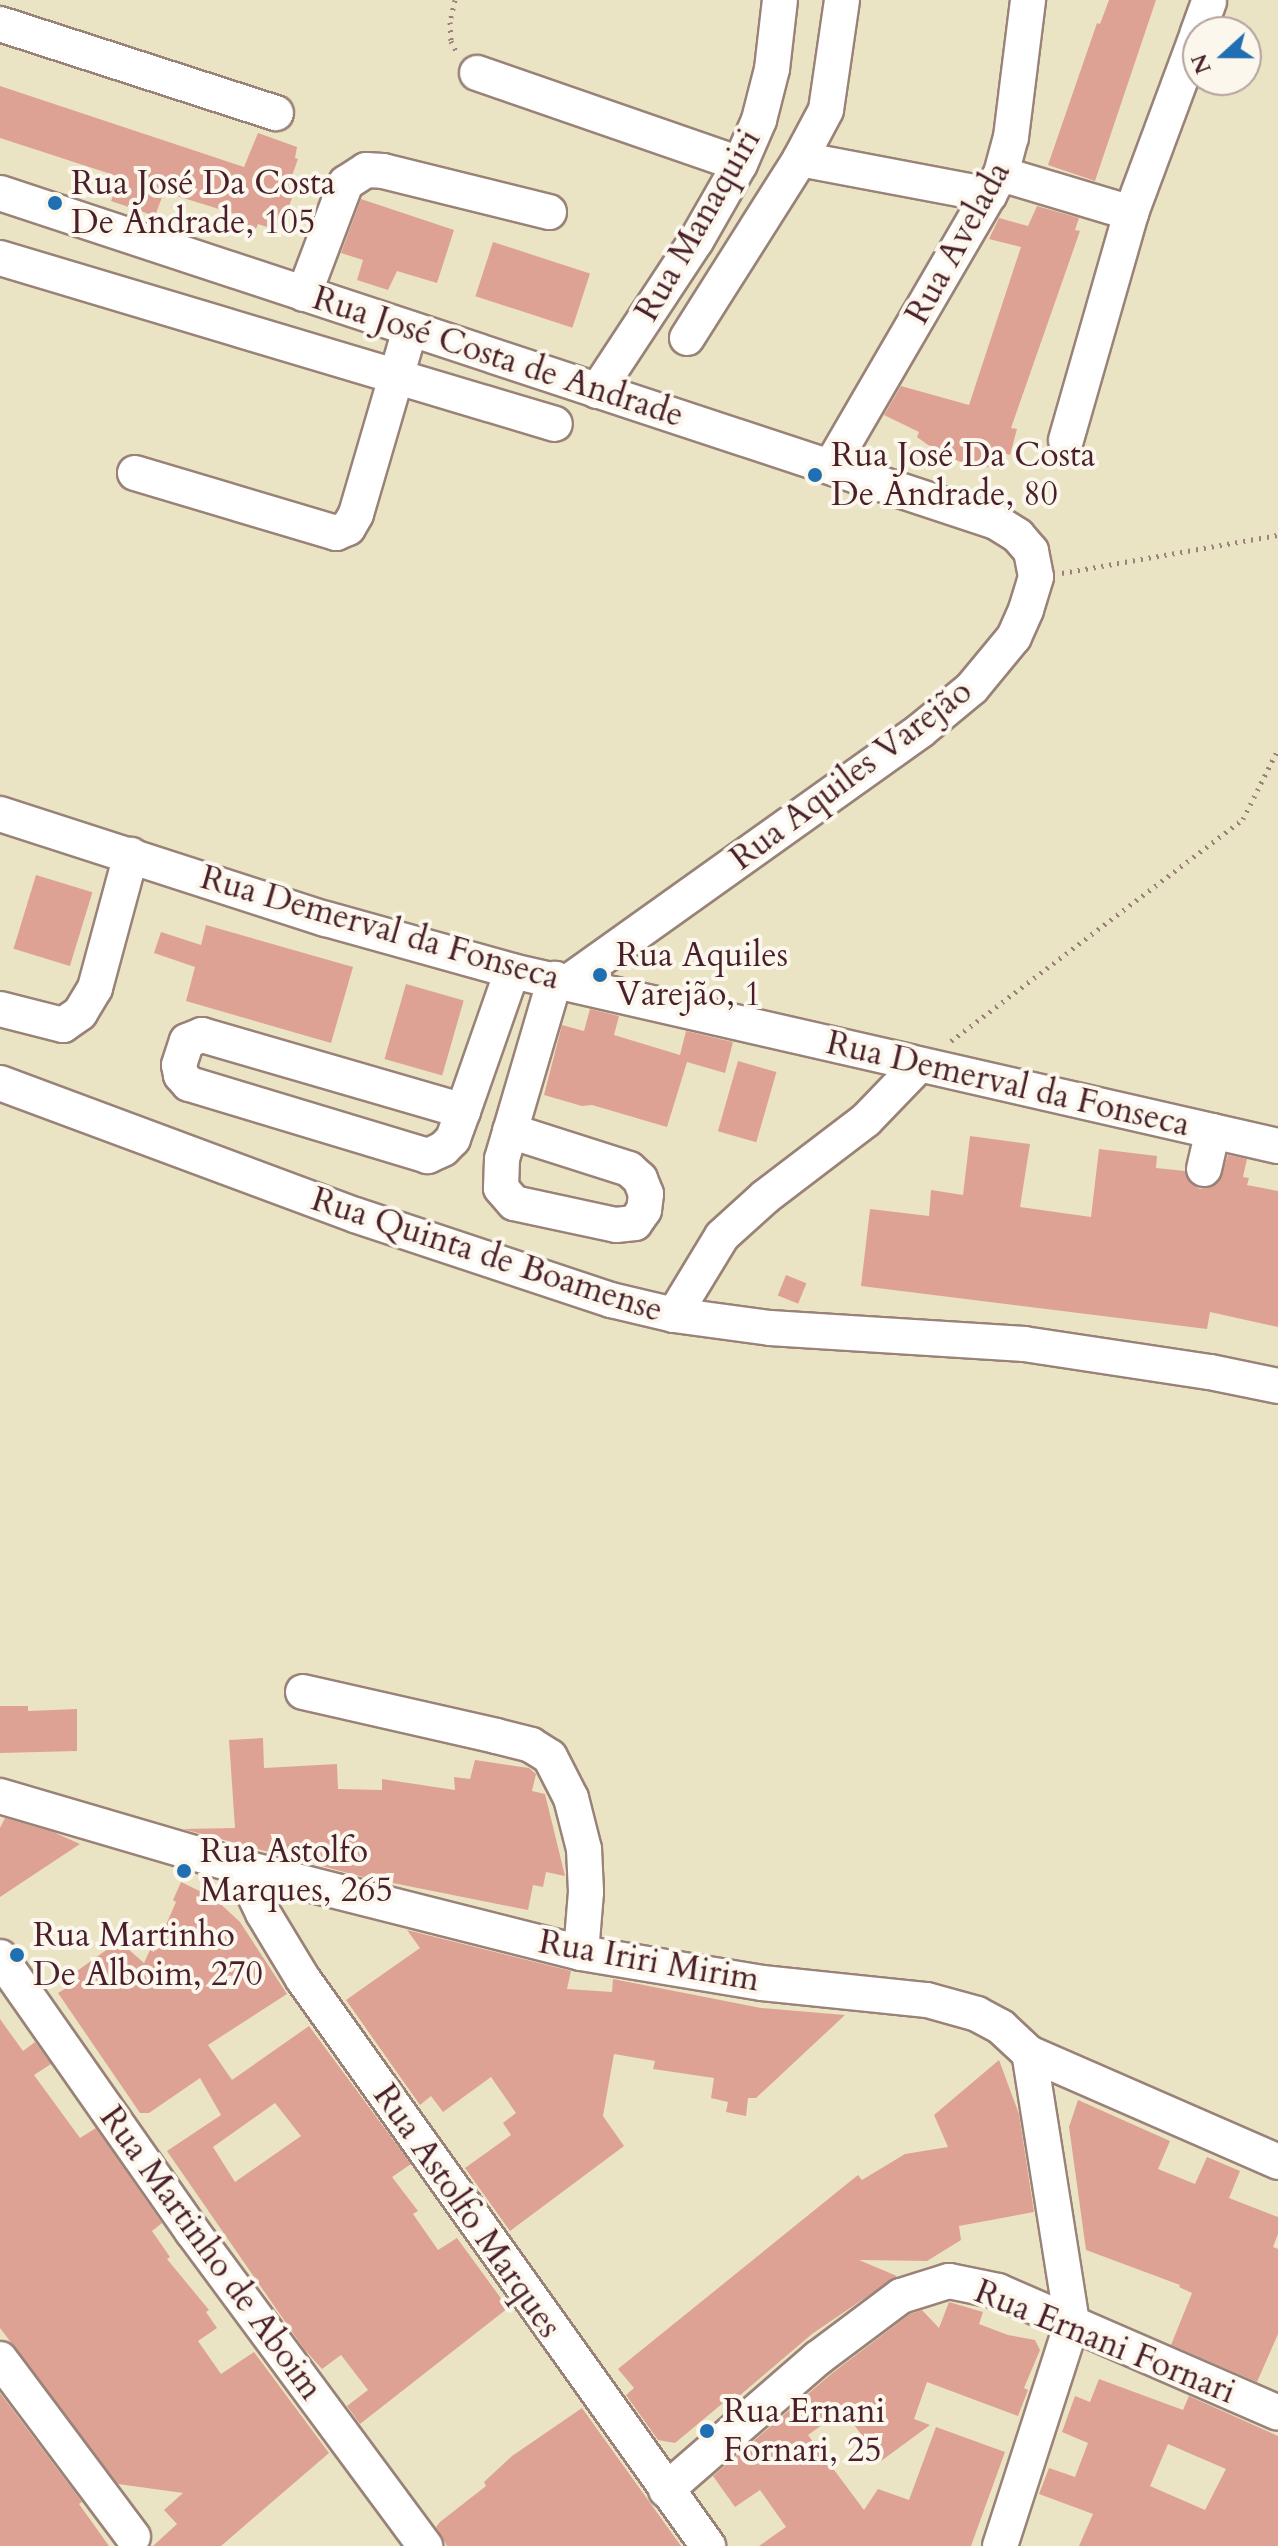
<!DOCTYPE html>
<html>
<head>
<meta charset="utf-8">
<style>
  body { margin:0 }
  #map { position:relative; width:1278px; height:2546px; overflow:hidden; background:#eae4c4; font-family:Cardo,serif }
  div>[style] { position:absolute }
  [style*='--x'] { left:calc(var(--x)*1px); top:calc(var(--y)*1px); width:calc(var(--w)*1px); rotate:calc(var(--a)*1deg) }
  .building>* { inset:0; background:#dea294; transform-origin:0 0 }
  .path>* { height:5px; margin-top:-2.5px; transform-origin:0; background:repeating-linear-gradient(90deg,#9a8278 0 2px,transparent 0 8px) }
  .roads { filter:drop-shadow(2px 0 #9a8278) drop-shadow(-2px 0 #9a8278) drop-shadow(0 2px #9a8278) drop-shadow(0 -2px #9a8278) }
  .minor>* { height:34px; margin:-17px; padding:0 17px; transform-origin:17px; border-radius:17px; background:#fff }
  .dots>* { width:22px; height:22px; translate:-50% -50%; box-sizing:border-box; border:4px solid #fbf7ec; border-radius:50% }
  span { translate:-50% -50%; white-space:nowrap; text-align:center; line-height:1.15; -webkit-text-stroke:8px #fbf7ec; paint-order:stroke }
  .poi-label { font-size:34px; color:#4a1f2b }
  .left { translate:0 -50%; text-align:left }
  .street-label { font-size:34px; color:#4a1f2b }
  .north { position:absolute; left:1182px; top:16px; width:80px; height:80px; box-sizing:border-box; background:#fbf7ec; border:2px solid #b4a19f; border-radius:50%; rotate:249deg; font-size:22px; font-weight:700; line-height:32px; text-align:center; color:#4a1f2b }
  .north::after { content:''; display:block; margin:auto; width:28px; height:36px; background:#1f6fb2; clip-path:polygon(50% 0,100% 100%,50% 72%,0 100%) }
</style>
</head>
<body>
<div id="map">
  <div class="building">
    <div style="clip-path:polygon(1109px 0,1156px 0,1095px 181px,1048px 165px,1097px 23px,1100px 24px)"></div>
    <div style="clip-path:polygon(0 86px,244px 167px,258px 133px,297px 147px,295px 158px,298px 159px,288px 187px,295px 190px,286px 214px,282px 212px,276px 230px,258px 224px,256px 229px,232px 221px,235px 214px,164px 192px,155px 216px,111px 201px,120px 177px,0 138px)"></div>
    <div style="clip-path:polygon(361px 199px,454px 230px,437px 283px,397px 271px,388px 290px,357px 280px,363px 260px,341px 253px)"></div>
    <div style="clip-path:polygon(1037px 206px,1079px 218px,1075px 230px,1080px 231px,1011px 428px,1017px 429px,1010px 455px,1004px 453px,999px 470px,980px 465px,979px 468px,955px 460px,956px 454px,928px 445px,917px 437px,919px 432px,884px 415px,901px 386px,969px 405px,1021px 247px,989px 239px,999px 218px,1028px 226px)"></div>
    <div style="left:493px;top:242px;width:102px;height:57px;rotate:18deg"></div>
    <div style="left:36px;top:875px;width:59px;height:77px;rotate:17deg"></div>
    <div style="clip-path:polygon(206px 925px,353px 967px,331px 1043px,186px 1001px,195px 967px,154px 953px,161px 932px,201px 945px)"></div>
    <div style="left:406px;top:984px;width:60px;height:78px;rotate:16deg"></div>
    <div style="clip-path:polygon(590px 1009px,619px 1016px,614px 1035px,680px 1055px,686px 1031px,733px 1042px,725px 1073px,687px 1062px,667px 1127px,592px 1105px,582px 1106px,544px 1095px,562px 1025px,584px 1031px)"></div>
    <div style="left:738px;top:1061px;width:40px;height:73px;rotate:16deg"></div>
    <div style="clip-path:polygon(970px 1136px,1030px 1144px,1020px 1207px,1091px 1217px,1099px 1149px,1157px 1156px,1156px 1168px,1185px 1171px,1190px 1183px,1200px 1189px,1219px 1182px,1228px 1155px,1247px 1159px,1243px 1177px,1249px 1178px,1247px 1185px,1278px 1191px,1278px 1327px,1210px 1312px,1207px 1329px,861px 1286px,870px 1209px,929px 1216px,931px 1190px,963px 1195px)"></div>
    <div style="left:786px;top:1275px;width:22px;height:22px;rotate:22deg"></div>
    <div style="clip-path:polygon(0 1706px,28px 1706px,28px 1711px,77px 1709px,77px 1751px,0 1753px)"></div>
    <div style="clip-path:polygon(263px 1738px,264px 1768px,337px 1764px,338px 1789px,382px 1790px,382px 1779px,455px 1790px,454px 1777px,470px 1779px,475px 1760px,529px 1768px,536px 1774px,532px 1791px,545px 1794px,565px 1876px,546px 1872px,543px 1887px,533px 1885px,528px 1910px,363px 1877px,183px 1829px,235px 1828px,229px 1740px)"></div>
    <div style="clip-path:polygon(5px 1818px,53px 1832px,80px 1844px,0 1897px,0 1828px)"></div>
    <div style="clip-path:polygon(evenodd,181px 1882px,214px 1898px,240px 1922px,287px 1994px,208px 2045px,232px 2080px,309px 2026px,411px 2164px,392px 2177px,418px 2211px,413px 2214px,438px 2250px,457px 2238px,508px 2308px,360px 2424px,347px 2406px,368px 2390px,341px 2355px,322px 2369px,304px 2349px,167px 2151px,221px 2115px,200px 2078px,149px 2113px,140px 2113px,58px 1993px,74px 1983px,70px 1976px,119px 1941px,144px 1963px,150px 1950px,154px 1952px,176px 1902px,173px 1900px,181px 1882px,275px 2103px,301px 2136px,235px 2182px,213px 2147px,275px 2103px)"></div>
    <div style="clip-path:polygon(407px 1930px,571px 1971px,567px 1989px,612px 1992px,613px 1979px,761px 2008px,845px 2015px,756px 2098px,748px 2098px,746px 2116px,726px 2112px,728px 2102px,711px 2098px,714px 2078px,653px 2069px,655px 2061px,614px 2054px,603px 2116px,624px 2146px,510px 2231px,465px 2168px,511px 2135px,503px 2123px,516px 2113px,491px 2077px,443px 2112px,431px 2096px,420px 2105px,346px 2000px,420px 1948px)"></div>
    <div style="clip-path:polygon(0 2019px,23px 2051px,35px 2042px,51px 2064px,34px 2075px,80px 2138px,96px 2128px,162px 2223px,152px 2231px,170px 2257px,167px 2259px,209px 2310px,206px 2312px,217px 2328px,198px 2341px,221px 2374px,254px 2352px,329px 2453px,221px 2546px,153px 2546px,177px 2524px,164px 2510px,183px 2493px,118px 2484px,0 2328px)"></div>
    <div style="clip-path:polygon(999px 2060px,1019px 2114px,1034px 2212px,959px 2226px,961px 2240px,927px 2261px,859px 2260px,897px 2276px,812px 2334px,738px 2397px,735px 2393px,675px 2443px,658px 2440px,626px 2395px,634px 2388px,618px 2369px,858px 2175px,862px 2180px,905px 2154px,948px 2147px,934px 2115px)"></div>
    <div style="clip-path:polygon(1078px 2100px,1170px 2141px,1158px 2169px,1195px 2184px,1207px 2157px,1240px 2171px,1229px 2198px,1278px 2217px,1278px 2234px,1273px 2247px,1278px 2249px,1278px 2334px,1257px 2382px,1171px 2345px,1192px 2293px,1179px 2287px,1180px 2285px,1086px 2250px,1069px 2127px)"></div>
    <div style="clip-path:polygon(949px 2302px,983px 2312px,979px 2324px,1008px 2335px,1035px 2340px,1040px 2350px,1024px 2388px,1028px 2390px,1018px 2416px,927px 2382px,914px 2419px,930px 2425px,881px 2461px,843px 2410px,808px 2435px,864px 2510px,878px 2489px,909px 2500px,936px 2427px,1005px 2452px,971px 2546px,759px 2546px,786px 2527px,760px 2490px,735px 2507px,713px 2476px,831px 2374px,910px 2314px,922px 2310px,939px 2328px)"></div>
    <div style="clip-path:polygon(evenodd,1099px 2379px,1183px 2410px,1189px 2396px,1278px 2436px,1278px 2546px,1079px 2546px,1093px 2514px,1039px 2494px,1049px 2468px,1075px 2477px,1088px 2443px,1062px 2432px,1075px 2396px,1090px 2402px,1099px 2379px,1168px 2444px,1226px 2469px,1205px 2510px,1150px 2486px,1168px 2444px)"></div>
    <div style="clip-path:polygon(0 2393px,82px 2502px,79px 2504px,109px 2546px,0 2546px)"></div>
    <div style="clip-path:polygon(582px 2408px,681px 2546px,447px 2546px,436px 2527px,440px 2522px,486px 2486px,484px 2482px,512px 2456px)"></div>
  </div>
  <div class="path">
    <div style="--x:455;--y:0;--w:23;--a:103"></div>
    <div style="--x:450;--y:22;--w:19;--a:87"></div>
    <div style="--x:451;--y:41;--w:13;--a:63"></div>
    <div style="--x:1062;--y:573;--w:219;--a:-10"></div>
    <div style="--x:951;--y:1041;--w:367;--a:-37.2"></div>
    <div style="--x:1243;--y:819;--w:78;--a:-63.4"></div>
  </div>
  <div class="roads">
    <div class="minor">
      <div style="--x:0;--y:24;--w:290;--a:17.9"></div>
      <div style="--x:1198;--y:32;--w:32;--a:-70"></div>
      <div style="--x:477;--y:73;--w:278;--a:19.1"></div>
      <div style="--x:800;--y:159;--w:193;--a:10.7"></div>
      <div style="--x:1001;--y:174;--w:136;--a:16.7"></div>
      <div style="--x:0;--y:193;--w:1049;--a:18.28"></div>
      <div style="--x:996;--y:522;--w:26;--a:32"></div>
      <div style="--x:1018;--y:536;--w:20;--a:49"></div>
      <div style="--x:1031;--y:551;--w:26;--a:79"></div>
      <div style="--x:1036;--y:577;--w:34;--a:107"></div>
      <div style="--x:1026;--y:610;--w:30;--a:114"></div>
      <div style="--x:1014;--y:637;--w:66;--a:129.5"></div>
      <div style="--x:972;--y:688;--w:67;--a:140.4"></div>
      <div style="--x:920;--y:731;--w:432;--a:144.5"></div>
      <div style="--x:0;--y:258;--w:579;--a:16.65"></div>
      <div style="--x:304;--y:294;--w:119;--a:-69.3"></div>
      <div style="--x:346;--y:183;--w:24;--a:-33"></div>
      <div style="--x:366;--y:170;--w:17;--a:3"></div>
      <div style="--x:383;--y:171;--w:171;--a:13.9"></div>
      <div style="--x:687;--y:338;--w:212;--a:-57.7"></div>
      <div style="--x:800;--y:159;--w:55;--a:-62"></div>
      <div style="--x:826;--y:110;--w:111;--a:-81.7"></div>
      <div style="--x:597;--y:391;--w:180;--a:-56.6"></div>
      <div style="--x:696;--y:241;--w:89;--a:-60.3"></div>
      <div style="--x:740;--y:164;--w:48;--a:-66.6"></div>
      <div style="--x:759;--y:120;--w:53;--a:-75.7"></div>
      <div style="--x:772;--y:69;--w:69;--a:-83.4"></div>
      <div style="--x:1066;--y:440;--w:236;--a:-74"></div>
      <div style="--x:1131;--y:213;--w:192;--a:-69.6"></div>
      <div style="--x:831;--y:466;--w:338;--a:-59.8"></div>
      <div style="--x:1001;--y:174;--w:38;--a:-75"></div>
      <div style="--x:1011;--y:137;--w:138;--a:-82.9"></div>
      <div style="--x:135;--y:473;--w:210;--a:16.6"></div>
      <div style="--x:336;--y:533;--w:13;--a:-23"></div>
      <div style="--x:348;--y:528;--w:16;--a:-60"></div>
      <div style="--x:356;--y:514;--w:193;--a:-73.7"></div>
      <div style="--x:0;--y:814;--w:342;--a:17.9"></div>
      <div style="--x:326;--y:919;--w:193;--a:15.6"></div>
      <div style="--x:512;--y:971;--w:786;--a:12.87"></div>
      <div style="--x:0;--y:1009;--w:65;--a:14.3"></div>
      <div style="--x:63;--y:1025;--w:21;--a:-35"></div>
      <div style="--x:80;--y:1013;--w:29;--a:-59"></div>
      <div style="--x:95;--y:988;--w:138;--a:-74.9"></div>
      <div style="--x:0;--y:1083;--w:379;--a:20.4"></div>
      <div style="--x:355;--y:1215;--w:270;--a:18.4"></div>
      <div style="--x:611;--y:1300;--w:65;--a:13.4"></div>
      <div style="--x:674;--y:1315;--w:97;--a:7.7"></div>
      <div style="--x:770;--y:1328;--w:255;--a:3.6"></div>
      <div style="--x:1024;--y:1344;--w:188;--a:8.6"></div>
      <div style="--x:1210;--y:1372;--w:69;--a:11.6"></div>
      <div style="--x:463;--y:1111;--w:30;--a:110"></div>
      <div style="--x:453;--y:1139;--w:14;--a:135"></div>
      <div style="--x:443;--y:1149;--w:17;--a:155"></div>
      <div style="--x:428;--y:1156;--w:250;--a:-163.2"></div>
      <div style="--x:189;--y:1084;--w:12;--a:-132"></div>
      <div style="--x:181;--y:1075;--w:10;--a:-101"></div>
      <div style="--x:179;--y:1065;--w:25;--a:-72"></div>
      <div style="--x:187;--y:1041;--w:16;--a:-22"></div>
      <div style="--x:202;--y:1035;--w:272;--a:16.2"></div>
      <div style="--x:463;--y:1111;--w:148;--a:-70.7"></div>
      <div style="--x:510;--y:1131;--w:125;--a:17.7"></div>
      <div style="--x:629;--y:1169;--w:15;--a:42"></div>
      <div style="--x:640;--y:1179;--w:16;--a:68"></div>
      <div style="--x:646;--y:1194;--w:16;--a:97"></div>
      <div style="--x:644;--y:1210;--w:16;--a:125"></div>
      <div style="--x:635;--y:1223;--w:19;--a:174"></div>
      <div style="--x:616;--y:1225;--w:104;--a:-167.8"></div>
      <div style="--x:514;--y:1203;--w:20;--a:-131"></div>
      <div style="--x:501;--y:1188;--w:29;--a:-88"></div>
      <div style="--x:502;--y:1159;--w:188;--a:-73.6"></div>
      <div style="--x:1204;--y:1169;--w:39;--a:-77"></div>
      <div style="--x:674;--y:1315;--w:92;--a:-58.7"></div>
      <div style="--x:722;--y:1236;--w:58;--a:-42.2"></div>
      <div style="--x:765;--y:1197;--w:127;--a:-37.3"></div>
      <div style="--x:866;--y:1120;--w:75;--a:-46.1"></div>
      <div style="--x:303;--y:1692;--w:198;--a:12.8"></div>
      <div style="--x:496;--y:1736;--w:36;--a:14"></div>
      <div style="--x:531;--y:1745;--w:22;--a:32"></div>
      <div style="--x:550;--y:1757;--w:46;--a:62.9"></div>
      <div style="--x:571;--y:1798;--w:53;--a:75.7"></div>
      <div style="--x:584;--y:1849;--w:43;--a:87.3"></div>
      <div style="--x:586;--y:1892;--w:61;--a:94.7"></div>
      <div style="--x:0;--y:1796;--w:251;--a:16.4"></div>
      <div style="--x:241;--y:1867;--w:351;--a:14.2"></div>
      <div style="--x:581;--y:1953;--w:183;--a:9.4"></div>
      <div style="--x:762;--y:1983;--w:166;--a:5.9"></div>
      <div style="--x:927;--y:2000;--w:52;--a:15.6"></div>
      <div style="--x:977;--y:2014;--w:27;--a:28"></div>
      <div style="--x:1001;--y:2027;--w:38;--a:43"></div>
      <div style="--x:1029;--y:2053;--w:272;--a:23.6"></div>
      <div style="--x:241;--y:1867;--w:51;--a:64.4"></div>
      <div style="--x:263;--y:1913;--w:77;--a:58.8"></div>
      <div style="--x:303;--y:1979;--w:697;--a:54.46"></div>
      <div style="--x:0;--y:1957;--w:335;--a:55"></div>
      <div style="--x:192;--y:2231;--w:392;--a:53.5"></div>
      <div style="--x:0;--y:2359;--w:222;--a:53.2"></div>
      <div style="--x:666;--y:2490;--w:201;--a:-41"></div>
      <div style="--x:818;--y:2358;--w:104;--a:-36.8"></div>
      <div style="--x:901;--y:2296;--w:50;--a:-17.4"></div>
      <div style="--x:949;--y:2281;--w:50;--a:11.5"></div>
      <div style="--x:998;--y:2291;--w:305;--a:23.5"></div>
      <div style="--x:1000;--y:2546;--w:234;--a:-72.1"></div>
      <div style="--x:1072;--y:2323;--w:273;--a:-99"></div>
    </div>
  </div>
  <div class="dots">
    <div style="left:55px;top:203px;background:#1f6fb2"></div>
    <div style="left:815px;top:475px;background:#1f6fb2"></div>
    <div style="left:600px;top:975px;background:#1f6fb2"></div>
    <div style="left:184px;top:1871px;background:#1f6fb2"></div>
    <div style="left:17px;top:1955px;background:#1f6fb2"></div>
    <div style="left:707px;top:2431px;background:#1f6fb2"></div>
  </div>
  <div class="poi-label">
    <span class="left" style="left:71px;top:203px">Rua José Da Costa<br>De Andrade, 105</span>
    <span class="left" style="left:831px;top:475px">Rua José Da Costa<br>De Andrade, 80</span>
    <span class="left" style="left:616px;top:975px">Rua Aquiles<br>Varejão, 1</span>
    <span class="left" style="left:200px;top:1871px">Rua Astolfo<br>Marques, 265</span>
    <span class="left" style="left:33px;top:1955px">Rua Martinho<br>De Alboim, 270</span>
    <span class="left" style="left:723px;top:2431px">Rua Ernani<br>Fornari, 25</span>
  </div>
  <div class="street-label">
    <span style="left:698px;top:225px;rotate:-60deg">Rua Manaquiri</span>
    <span style="left:958px;top:243px;rotate:-61deg">Rua Avelada</span>
    <span style="left:498px;top:357px;rotate:18deg">Rua José Costa de Andrade</span>
    <span style="left:851px;top:775px;rotate:-37deg">Rua Aquiles Varejão</span>
    <span style="left:380px;top:928px;rotate:16deg">Rua Demerval da Fonseca</span>
    <span style="left:1008px;top:1084px;rotate:13deg">Rua Demerval da Fonseca</span>
    <span style="left:487px;top:1255px;rotate:18deg">Rua Quinta de Boamense</span>
    <span style="left:649px;top:1961px;rotate:10deg">Rua Iriri Mirim</span>
    <span style="left:467px;top:2211px;rotate:55deg">Rua Astolfo Marques</span>
    <span style="left:211px;top:2253px;rotate:54deg">Rua Martinho de Aboim</span>
    <span style="left:1105px;top:2342px;rotate:22deg">Rua Ernani Fornari</span>
  </div>
  <div class="north">N</div>
</div>
</body>
</html>
